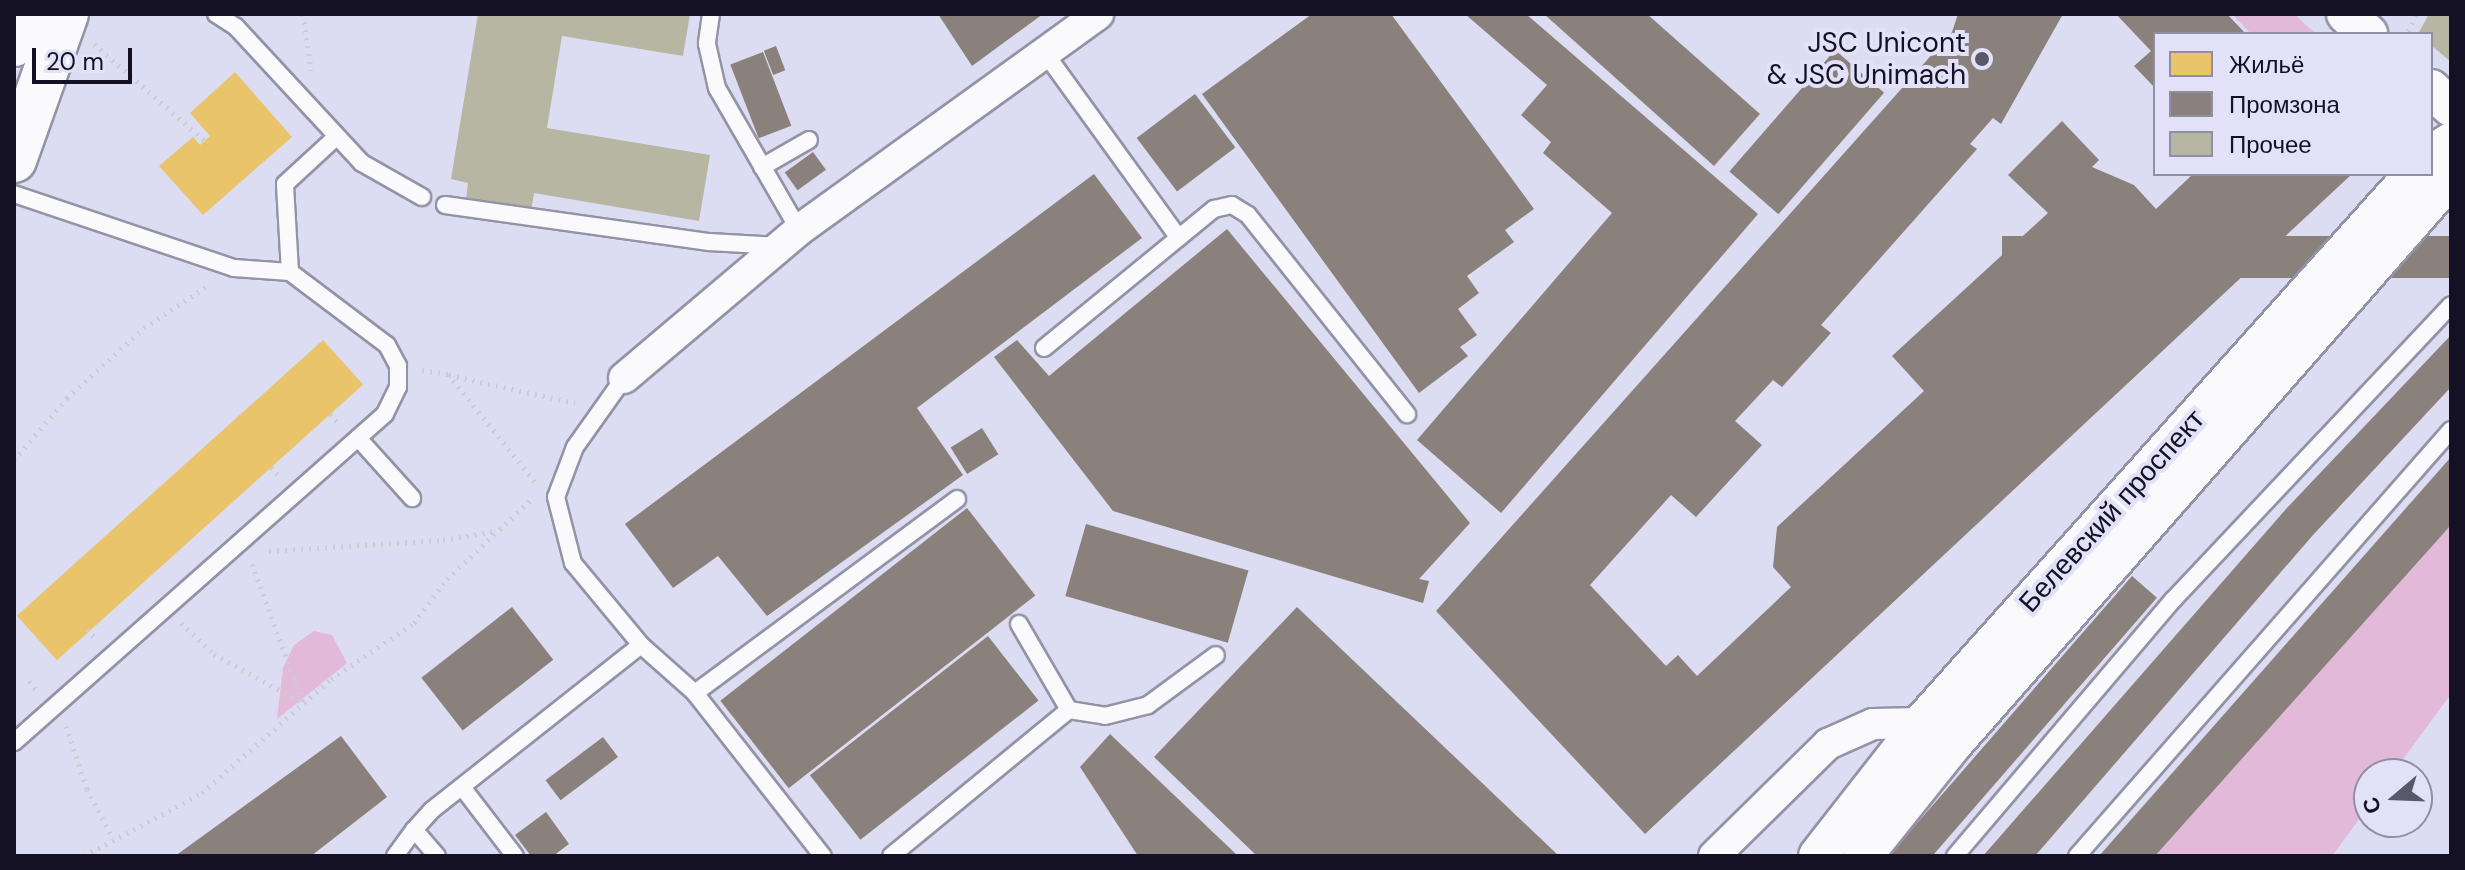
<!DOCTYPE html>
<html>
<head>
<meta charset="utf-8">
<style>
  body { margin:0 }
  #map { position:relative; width:2465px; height:870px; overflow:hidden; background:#dcdcf2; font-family:"DM Sans",sans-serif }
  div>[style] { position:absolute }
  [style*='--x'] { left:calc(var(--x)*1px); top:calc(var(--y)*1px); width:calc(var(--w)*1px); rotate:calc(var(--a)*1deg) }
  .green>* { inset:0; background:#e3b9d9 }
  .homes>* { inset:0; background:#e9c46a; transform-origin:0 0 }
  .industry>* { inset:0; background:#8a817c; transform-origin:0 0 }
  .building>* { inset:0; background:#b7b6a3 }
  .path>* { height:5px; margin-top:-2.5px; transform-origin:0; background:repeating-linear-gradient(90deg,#ccccd3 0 2px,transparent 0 8px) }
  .roads { filter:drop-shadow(2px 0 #9493a6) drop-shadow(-2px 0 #9493a6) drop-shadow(0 2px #9493a6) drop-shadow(0 -2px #9493a6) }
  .service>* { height:16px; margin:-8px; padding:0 8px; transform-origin:8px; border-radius:8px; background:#fafafd }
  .minor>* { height:30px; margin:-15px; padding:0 15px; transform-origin:15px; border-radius:15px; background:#fafafd }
  .tertiary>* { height:38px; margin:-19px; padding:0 19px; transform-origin:19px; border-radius:19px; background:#fafafd }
  .secondary>* { height:44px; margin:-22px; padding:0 22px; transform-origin:22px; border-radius:22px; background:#fafafd }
  .dots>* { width:22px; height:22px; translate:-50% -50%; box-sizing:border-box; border:4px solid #e2e1f7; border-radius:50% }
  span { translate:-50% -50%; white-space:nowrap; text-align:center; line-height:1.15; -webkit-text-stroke:8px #e2e1f7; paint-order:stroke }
  .poi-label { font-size:28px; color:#131123 }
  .right { translate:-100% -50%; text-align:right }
  .street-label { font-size:28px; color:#131123 }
  .frame { position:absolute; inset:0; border:16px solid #131123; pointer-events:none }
  .legend { position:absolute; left:2153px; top:32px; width:280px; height:144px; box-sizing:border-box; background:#e2e1f7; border:2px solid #8f8ea2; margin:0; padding:10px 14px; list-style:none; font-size:24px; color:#131123 }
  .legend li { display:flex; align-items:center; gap:16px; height:40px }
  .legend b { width:40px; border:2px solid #8f8ea2 }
  .north { position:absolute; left:2353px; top:758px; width:80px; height:80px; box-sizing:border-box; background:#e2e1f7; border:2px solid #8f8ea2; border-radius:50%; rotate:251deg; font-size:22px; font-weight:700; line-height:32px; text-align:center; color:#131123 }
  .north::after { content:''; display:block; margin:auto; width:28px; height:36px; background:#59586b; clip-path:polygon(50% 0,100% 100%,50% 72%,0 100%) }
  .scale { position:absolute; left:32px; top:48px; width:100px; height:36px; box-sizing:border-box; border:4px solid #131123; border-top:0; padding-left:10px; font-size:24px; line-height:28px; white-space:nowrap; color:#131123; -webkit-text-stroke:6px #e2e1f7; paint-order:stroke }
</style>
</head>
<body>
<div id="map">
  <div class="green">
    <div style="clip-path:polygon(2232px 14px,2294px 14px,2316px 34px,2251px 34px)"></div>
    <div style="clip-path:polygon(2451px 525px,2451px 694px,2392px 774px,2369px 774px,2369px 806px,2332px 856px,2155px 856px)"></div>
    <div style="clip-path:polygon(314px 631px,332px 635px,347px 663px,277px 719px,283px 668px,294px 645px)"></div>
  </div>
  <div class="homes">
    <div style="clip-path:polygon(235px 72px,292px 137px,203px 215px,159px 166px,193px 137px,200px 145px,210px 136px,190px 113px)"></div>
    <div style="left:323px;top:340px;width:60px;height:412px;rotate:48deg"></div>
  </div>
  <div class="industry">
    <div style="clip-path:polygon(938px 14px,1043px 14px,972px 66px)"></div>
    <div style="clip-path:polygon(1312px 14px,1391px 14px,1534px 209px,1505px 230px,1514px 242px,1467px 276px,1479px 293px,1458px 309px,1477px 335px,1460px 347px,1468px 356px,1419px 393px,1202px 94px)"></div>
    <div style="clip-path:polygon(1465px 14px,1526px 14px,1758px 214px,1501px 513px,1417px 440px,1612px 213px,1543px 153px,1551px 142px,1521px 115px,1547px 85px)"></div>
    <div style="clip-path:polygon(1544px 14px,1647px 14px,1760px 114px,1714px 166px)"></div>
    <div style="clip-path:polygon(1958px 14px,2063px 14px,2001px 124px,1993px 118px,1970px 144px,1977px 149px,1821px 325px,1831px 333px,1782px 387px,1773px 380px,1735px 421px,1762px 445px,1696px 517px,1671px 495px,1590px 585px,1666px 666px,1678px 655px,1697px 676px,1791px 587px,1773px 567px,1777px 527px,1924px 391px,1892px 356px,2048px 213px,2008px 175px,2062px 121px,2099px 160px,2092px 167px,2134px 185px,2156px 209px,2193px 174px,2352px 174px,1645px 834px,1436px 611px,1952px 32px)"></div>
    <div style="clip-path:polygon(2116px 14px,2227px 14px,2246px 34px,2155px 34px,2155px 88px,2134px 66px,2151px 51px)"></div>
    <div style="left:776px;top:46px;width:26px;height:13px;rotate:69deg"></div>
    <div style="left:1835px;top:50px;width:65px;height:161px;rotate:41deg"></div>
    <div style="left:763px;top:52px;width:79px;height:35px;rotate:69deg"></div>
    <div style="left:1195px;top:94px;width:67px;height:73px;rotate:53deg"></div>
    <div style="left:813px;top:152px;width:22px;height:35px;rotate:54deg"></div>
    <div style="clip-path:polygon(1094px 174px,1142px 238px,917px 408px,963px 475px,767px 616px,718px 556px,673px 588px,625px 524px)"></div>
    <div style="clip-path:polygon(1227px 229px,1470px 523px,1419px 579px,1429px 581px,1423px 603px,1113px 511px,994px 357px,1017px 340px,1049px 376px)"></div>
    <div style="left:2451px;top:236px;width:42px;height:449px;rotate:90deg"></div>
    <div style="clip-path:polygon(2451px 335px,2451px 387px,2313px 535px,2035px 856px,1983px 856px,2286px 509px)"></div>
    <div style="left:982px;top:428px;width:31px;height:37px;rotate:58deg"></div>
    <div style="clip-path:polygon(2451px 457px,2451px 525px,2155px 856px,2099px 856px)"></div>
    <div style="left:967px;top:508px;width:111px;height:313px;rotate:52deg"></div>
    <div style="left:1086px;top:524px;width:169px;height:75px;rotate:16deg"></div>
    <div style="left:2132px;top:576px;width:33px;height:376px;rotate:41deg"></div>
    <div style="left:512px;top:607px;width:67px;height:115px;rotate:52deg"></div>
    <div style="clip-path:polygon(1297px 607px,1559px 856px,1257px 856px,1154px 757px)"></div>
    <div style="left:988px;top:636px;width:82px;height:226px;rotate:52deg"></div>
    <div style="clip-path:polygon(1110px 734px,1238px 856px,1138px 856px,1080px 767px)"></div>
    <div style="clip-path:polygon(341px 736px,387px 797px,311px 856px,175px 856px)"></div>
    <div style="left:603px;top:737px;width:25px;height:72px;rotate:53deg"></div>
    <div style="clip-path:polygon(546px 812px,569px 844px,553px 856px,531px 856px,515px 835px)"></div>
  </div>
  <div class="building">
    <div style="clip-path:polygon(478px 14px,690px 14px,683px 56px,562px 36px,547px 128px,710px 155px,699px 221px,534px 193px,531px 211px,466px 200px,468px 183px,451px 179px)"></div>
    <div style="clip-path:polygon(2429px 14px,2451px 14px,2451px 62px,2431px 45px,2431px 34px,2418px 34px)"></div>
  </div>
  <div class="path">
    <div style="--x:303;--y:14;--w:57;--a:81.9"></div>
    <div style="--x:2408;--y:31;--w:19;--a:-62"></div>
    <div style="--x:94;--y:44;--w:147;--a:41.1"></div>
    <div style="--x:422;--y:370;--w:26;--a:9"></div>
    <div style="--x:448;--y:374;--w:140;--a:51.1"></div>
    <div style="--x:449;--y:375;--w:129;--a:12.5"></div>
    <div style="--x:330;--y:414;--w:15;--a:48"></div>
    <div style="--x:14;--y:460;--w:82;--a:-49.5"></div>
    <div style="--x:67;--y:398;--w:104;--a:-42.3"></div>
    <div style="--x:144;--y:328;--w:79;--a:-33.7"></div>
    <div style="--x:271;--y:467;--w:15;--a:48"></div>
    <div style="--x:269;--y:551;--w:174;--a:-3.6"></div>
    <div style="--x:443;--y:540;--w:55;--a:-9.5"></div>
    <div style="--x:252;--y:564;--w:146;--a:69.9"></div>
    <div style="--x:181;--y:623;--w:45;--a:43.2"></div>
    <div style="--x:214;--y:654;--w:102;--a:28.8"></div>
    <div style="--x:87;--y:629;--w:15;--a:48"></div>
    <div style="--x:29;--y:681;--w:13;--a:51"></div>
    <div style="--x:66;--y:726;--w:66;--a:71.6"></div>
    <div style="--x:87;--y:789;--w:56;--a:62.5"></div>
    <div style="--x:84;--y:856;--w:134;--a:-28.1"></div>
    <div style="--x:202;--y:793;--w:172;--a:-41.5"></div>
    <div style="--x:331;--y:679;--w:100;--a:-34"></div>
    <div style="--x:414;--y:623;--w:55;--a:-53.1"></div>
    <div style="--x:447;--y:579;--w:118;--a:-43.3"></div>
  </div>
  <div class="roads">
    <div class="service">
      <div style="--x:216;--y:14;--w:24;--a:33"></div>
      <div style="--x:236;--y:27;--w:185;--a:47.2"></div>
      <div style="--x:362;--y:163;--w:69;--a:29.5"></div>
      <div style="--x:711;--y:14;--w:30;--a:98"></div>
      <div style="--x:707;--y:44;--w:45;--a:77.2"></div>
      <div style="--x:717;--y:88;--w:164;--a:60"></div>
      <div style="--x:1045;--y:53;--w:228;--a:54.1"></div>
      <div style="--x:762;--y:167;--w:54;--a:-29.9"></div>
      <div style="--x:14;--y:194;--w:232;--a:18.6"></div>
      <div style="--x:234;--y:268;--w:56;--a:4.1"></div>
      <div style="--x:290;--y:272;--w:121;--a:37"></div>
      <div style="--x:387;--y:345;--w:24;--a:62"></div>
      <div style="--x:398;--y:366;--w:21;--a:90"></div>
      <div style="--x:398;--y:387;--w:30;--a:116"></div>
      <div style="--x:385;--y:414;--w:495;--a:138.5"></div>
      <div style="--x:445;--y:205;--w:267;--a:8"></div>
      <div style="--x:709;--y:242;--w:71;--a:3.2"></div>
      <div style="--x:290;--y:272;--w:88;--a:-93.3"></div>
      <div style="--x:285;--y:184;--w:68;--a:-42.6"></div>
      <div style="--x:1044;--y:348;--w:220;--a:-39.3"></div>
      <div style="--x:1214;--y:209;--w:18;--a:-13"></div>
      <div style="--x:1232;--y:205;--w:19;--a:32"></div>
      <div style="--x:1248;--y:215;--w:255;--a:51.4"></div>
      <div style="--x:624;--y:378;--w:85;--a:125.4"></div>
      <div style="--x:575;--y:447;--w:53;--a:110.8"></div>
      <div style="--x:556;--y:497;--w:68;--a:75.6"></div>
      <div style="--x:573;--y:563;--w:107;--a:50.3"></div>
      <div style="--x:641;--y:645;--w:72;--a:41.6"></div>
      <div style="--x:695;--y:693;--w:207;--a:51.9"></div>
      <div style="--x:358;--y:438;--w:81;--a:48"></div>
      <div style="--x:1019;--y:624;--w:99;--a:59.8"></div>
      <div style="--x:695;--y:693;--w:326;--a:-36.5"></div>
      <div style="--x:462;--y:787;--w:87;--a:52.5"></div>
      <div style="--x:395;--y:856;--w:32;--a:-54"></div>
      <div style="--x:437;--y:856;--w:35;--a:-131"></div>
      <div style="--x:414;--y:830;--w:27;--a:-48"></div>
      <div style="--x:432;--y:810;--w:266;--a:-38.3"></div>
      <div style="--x:891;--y:856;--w:230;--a:-39.4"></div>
      <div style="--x:1069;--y:710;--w:36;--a:9"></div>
      <div style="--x:1105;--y:716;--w:44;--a:-14.3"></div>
      <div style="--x:1148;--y:705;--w:84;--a:-36.3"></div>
      <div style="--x:1955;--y:856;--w:336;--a:-49.6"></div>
      <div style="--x:2173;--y:600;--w:405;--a:-46.7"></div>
      <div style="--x:2077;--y:856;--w:567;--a:-48.72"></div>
    </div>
    <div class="minor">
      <div style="--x:624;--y:378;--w:229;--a:-40.2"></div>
      <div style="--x:799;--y:230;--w:369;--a:-35.8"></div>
      <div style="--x:1714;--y:856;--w:160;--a:-44.5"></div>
      <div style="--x:1828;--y:744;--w:49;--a:-24"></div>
      <div style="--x:1873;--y:724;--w:49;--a:-1.2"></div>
      <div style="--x:1922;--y:723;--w:16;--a:38"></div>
    </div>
    <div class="tertiary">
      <div style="--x:2346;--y:14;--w:30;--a:42"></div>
      <div style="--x:2431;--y:89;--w:27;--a:42"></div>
      <div style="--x:2431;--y:155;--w:24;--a:-33"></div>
      <div style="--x:1818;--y:856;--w:169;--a:-52"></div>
      <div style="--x:1922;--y:723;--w:737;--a:-48.13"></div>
      <div style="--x:1863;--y:856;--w:141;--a:-51.3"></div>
      <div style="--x:1951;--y:746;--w:757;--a:-48.69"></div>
    </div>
    <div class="secondary">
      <div style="--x:14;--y:44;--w:32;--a:-70"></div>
      <div style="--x:14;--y:160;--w:155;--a:-70.4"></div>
    </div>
  </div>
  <div class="dots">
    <div style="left:1982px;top:59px;background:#59586b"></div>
  </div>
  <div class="poi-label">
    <span class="right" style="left:1966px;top:59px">JSC Unicont<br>&amp; JSC Unimach</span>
  </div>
  <div class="street-label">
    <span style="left:2112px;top:511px;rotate:-48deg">Белевский проспект</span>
  </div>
  <div class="frame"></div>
  <ul class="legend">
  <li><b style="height:22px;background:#e9c46a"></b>Жильё</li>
  <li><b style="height:22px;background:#8a817c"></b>Промзона</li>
  <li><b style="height:22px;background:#b7b6a3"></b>Прочее</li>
  </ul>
  <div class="north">С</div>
  <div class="scale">20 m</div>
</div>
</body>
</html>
